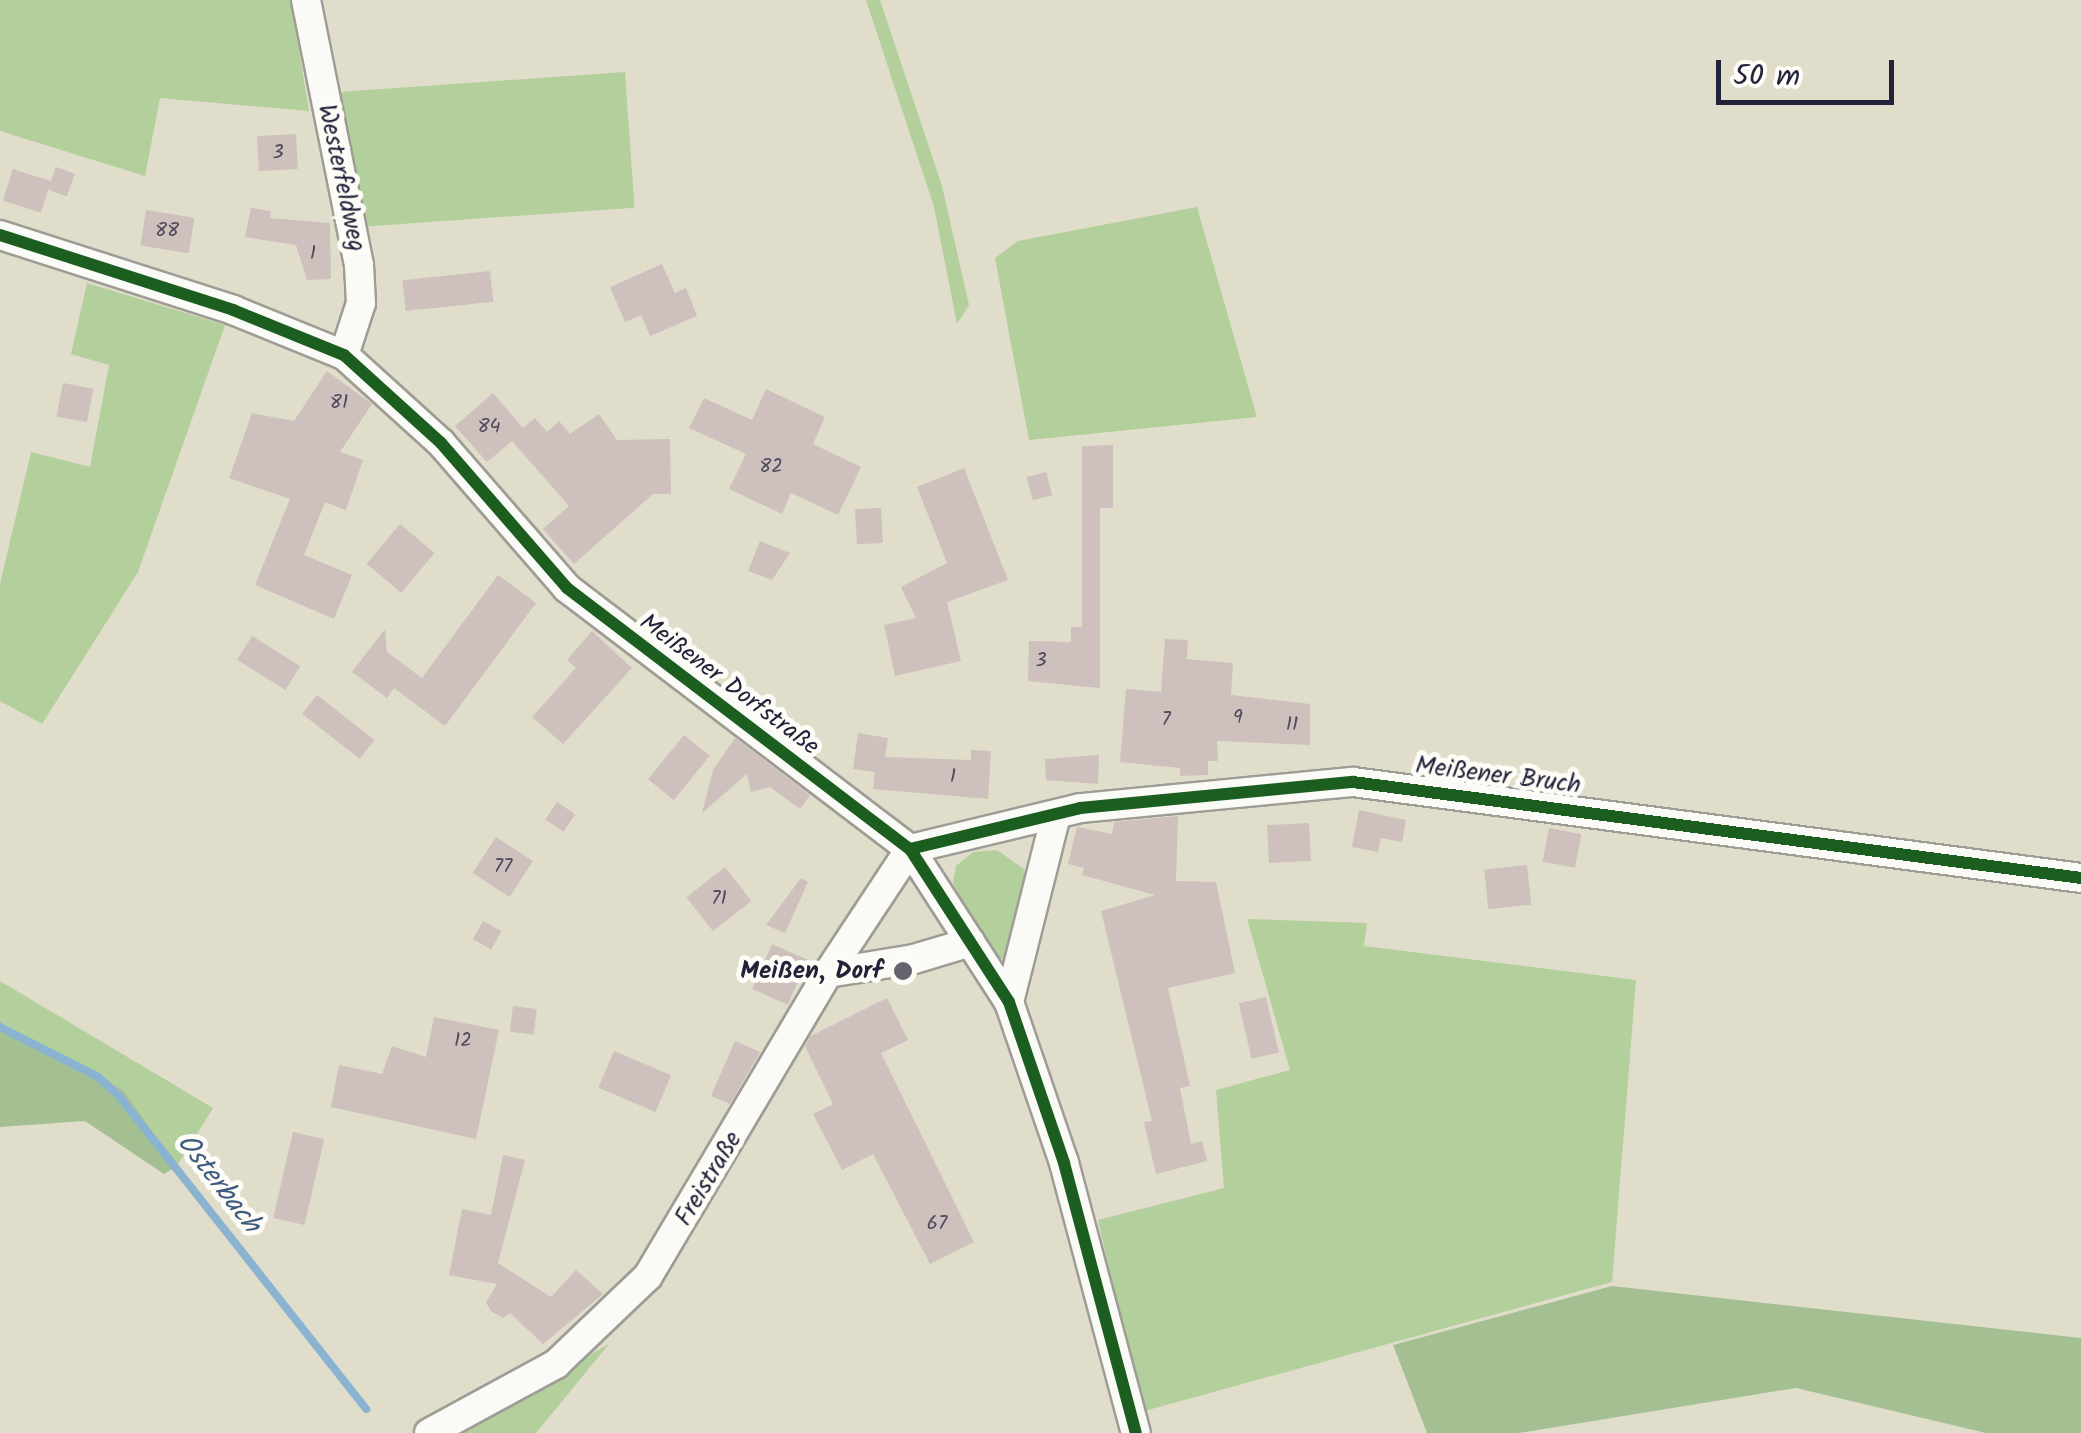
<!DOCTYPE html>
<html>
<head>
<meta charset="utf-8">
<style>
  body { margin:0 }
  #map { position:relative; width:2081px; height:1433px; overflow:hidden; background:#e1ddcb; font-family:Kalam,sans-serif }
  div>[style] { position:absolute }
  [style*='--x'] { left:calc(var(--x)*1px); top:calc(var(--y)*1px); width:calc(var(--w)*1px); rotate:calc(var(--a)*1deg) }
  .green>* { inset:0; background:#b3cf9c; transform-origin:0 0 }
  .forest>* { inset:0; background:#a4c093 }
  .stream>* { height:8px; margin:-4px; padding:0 4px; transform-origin:4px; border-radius:4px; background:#8ab3d2 }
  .building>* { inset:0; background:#cec0bd; transform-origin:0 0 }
  .roads { filter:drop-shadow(2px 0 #9e9c95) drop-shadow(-2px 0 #9e9c95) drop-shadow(0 2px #9e9c95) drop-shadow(0 -2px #9e9c95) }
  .minor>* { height:28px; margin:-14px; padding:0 14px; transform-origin:14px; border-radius:14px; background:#fafaf7 }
  .cycleway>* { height:12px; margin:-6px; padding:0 6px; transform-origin:6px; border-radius:6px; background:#1b5e20 }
  .dots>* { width:28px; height:28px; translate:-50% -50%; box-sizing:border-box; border:5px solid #fdfcf7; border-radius:50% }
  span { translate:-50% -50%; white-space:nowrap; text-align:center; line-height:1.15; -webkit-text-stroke:10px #fdfcf7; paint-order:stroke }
  .number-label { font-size:20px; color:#4d4a5c }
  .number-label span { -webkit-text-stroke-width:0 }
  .street-label { font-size:25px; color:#22223b }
  .poi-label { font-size:25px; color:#22223b; font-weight:700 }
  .right { translate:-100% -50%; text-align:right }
  .water-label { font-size:28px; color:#405b80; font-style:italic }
  .scale { position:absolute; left:1716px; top:60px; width:178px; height:45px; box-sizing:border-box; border:5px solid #22223b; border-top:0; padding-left:12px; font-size:30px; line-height:35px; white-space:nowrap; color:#22223b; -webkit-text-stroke:8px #fdfcf7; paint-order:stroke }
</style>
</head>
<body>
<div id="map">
  <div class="green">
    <div style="clip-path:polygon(0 0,291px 0,309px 111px,160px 98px,145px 176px,0 131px)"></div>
    <div style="clip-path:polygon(866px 0,880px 0,942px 186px,969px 305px,957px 324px,934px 207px)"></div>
    <div style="left:625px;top:72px;width:136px;height:290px;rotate:86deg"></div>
    <div style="clip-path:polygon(1197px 207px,1257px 417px,1029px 440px,995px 258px,1018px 241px)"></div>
    <div style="clip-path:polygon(87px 283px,225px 325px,138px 572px,42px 724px,0 701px,0 584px,31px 452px,90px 467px,109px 365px,71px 354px)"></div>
    <div style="clip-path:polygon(997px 850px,1024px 869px,1027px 887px,1003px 959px,994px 958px,953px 883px,956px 866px,973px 852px)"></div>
    <div style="clip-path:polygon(1247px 919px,1367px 923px,1364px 946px,1636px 980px,1612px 1282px,1141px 1412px,1098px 1220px,1224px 1188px,1216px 1090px,1290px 1070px)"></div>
    <div style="clip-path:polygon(0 981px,213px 1108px,177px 1166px,123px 1090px,0 1022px)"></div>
    <div style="clip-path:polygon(609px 1344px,536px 1433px,447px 1433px)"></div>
  </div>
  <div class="forest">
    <div style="clip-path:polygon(0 1022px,123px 1090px,177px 1166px,164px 1174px,85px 1121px,0 1127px)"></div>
    <div style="clip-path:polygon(1612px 1286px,2081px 1338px,2081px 1433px,1986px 1433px,1796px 1388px,1519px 1433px,1427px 1433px,1393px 1345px)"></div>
  </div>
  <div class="stream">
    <div style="--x:0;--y:1027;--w:110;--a:27"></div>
    <div style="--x:98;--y:1077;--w:28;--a:42"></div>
    <div style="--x:119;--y:1096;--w:399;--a:51.7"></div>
  </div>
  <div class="building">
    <div style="left:296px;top:134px;width:35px;height:39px;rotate:87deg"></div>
    <div style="left:56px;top:167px;width:20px;height:24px;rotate:20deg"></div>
    <div style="left:13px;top:169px;width:40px;height:33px;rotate:18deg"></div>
    <div style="clip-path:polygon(251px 208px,271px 211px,270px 218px,330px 223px,331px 279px,307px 280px,296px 245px,245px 237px)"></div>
    <div style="left:146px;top:210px;width:49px;height:36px;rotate:9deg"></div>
    <div style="clip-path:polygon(662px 264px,675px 293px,686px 288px,697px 316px,650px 336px,641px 315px,625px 322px,610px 287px)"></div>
    <div style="left:490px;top:271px;width:31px;height:88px;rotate:84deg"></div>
    <div style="clip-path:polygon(327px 371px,372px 404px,340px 452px,363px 460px,346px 510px,325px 502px,304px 555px,352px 575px,334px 619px,255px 585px,290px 499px,229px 478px,252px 413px,294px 421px)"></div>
    <div style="left:63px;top:383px;width:31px;height:34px;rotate:11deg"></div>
    <div style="clip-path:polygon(766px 389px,825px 417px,813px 444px,861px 467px,838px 515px,791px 493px,782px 514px,729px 489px,746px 454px,689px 428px,704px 398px,752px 420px)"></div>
    <div style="clip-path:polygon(493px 393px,523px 428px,535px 418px,547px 432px,559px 421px,570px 434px,599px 414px,617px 440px,670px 439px,671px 494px,653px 494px,574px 564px,543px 529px,569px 506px,512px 441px,487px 462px,455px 426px)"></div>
    <div style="clip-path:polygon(1113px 445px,1113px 508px,1100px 508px,1100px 688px,1028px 681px,1029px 641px,1071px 642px,1071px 627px,1082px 627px,1082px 446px)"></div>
    <div style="clip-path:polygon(964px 468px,1008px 580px,947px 602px,961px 661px,895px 676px,884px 625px,916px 618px,901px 587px,947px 563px,917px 487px)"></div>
    <div style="left:1046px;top:472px;width:24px;height:20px;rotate:75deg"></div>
    <div style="left:881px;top:508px;width:35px;height:26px;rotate:87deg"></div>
    <div style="left:400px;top:524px;width:45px;height:52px;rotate:40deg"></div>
    <div style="clip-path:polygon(760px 541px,790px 553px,772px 580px,748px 571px)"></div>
    <div style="clip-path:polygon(498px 575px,536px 603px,445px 726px,394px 688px,387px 698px,352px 672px,385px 629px,387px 652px,422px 678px)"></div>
    <div style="clip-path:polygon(592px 631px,632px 668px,563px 744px,532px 717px,576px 668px,567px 660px)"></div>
    <div style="left:252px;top:636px;width:57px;height:28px;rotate:32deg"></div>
    <div style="clip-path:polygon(1165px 639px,1188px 640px,1187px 659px,1233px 663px,1231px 695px,1310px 704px,1310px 745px,1217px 741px,1218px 761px,1208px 761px,1208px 775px,1180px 776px,1180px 768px,1120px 762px,1126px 689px,1161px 692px)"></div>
    <div style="left:317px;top:695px;width:73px;height:24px;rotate:38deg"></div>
    <div style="clip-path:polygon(858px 733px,888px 738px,885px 757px,971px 760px,971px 750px,991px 751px,988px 799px,873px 789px,875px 772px,853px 769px)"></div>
    <div style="left:684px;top:735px;width:33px;height:57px;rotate:39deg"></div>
    <div style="clip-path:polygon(735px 738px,810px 795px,800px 809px,770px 787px,751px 792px,747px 774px,702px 813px,713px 770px)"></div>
    <div style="clip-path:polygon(1099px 755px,1098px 784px,1046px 780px,1045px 759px)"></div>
    <div style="left:557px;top:802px;width:22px;height:21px;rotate:34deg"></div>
    <div style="clip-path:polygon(1359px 810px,1406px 820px,1402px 842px,1381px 838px,1378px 852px,1352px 847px)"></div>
    <div style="clip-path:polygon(1178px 816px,1176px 881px,1216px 882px,1235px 973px,1168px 988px,1190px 1086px,1180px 1088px,1191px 1144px,1202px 1141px,1207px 1161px,1156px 1174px,1144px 1122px,1152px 1121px,1101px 911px,1155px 895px,1082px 875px,1084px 868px,1068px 864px,1077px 827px,1112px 834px,1114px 822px)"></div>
    <div style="left:1309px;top:823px;width:38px;height:42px;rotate:87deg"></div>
    <div style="left:1549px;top:828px;width:33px;height:34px;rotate:11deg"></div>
    <div style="left:496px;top:837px;width:44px;height:43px;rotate:33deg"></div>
    <div style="left:1527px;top:865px;width:40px;height:43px;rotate:84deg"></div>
    <div style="left:725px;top:867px;width:43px;height:49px;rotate:52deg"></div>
    <div style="clip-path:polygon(801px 878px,808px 882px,785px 933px,766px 925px)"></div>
    <div style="left:483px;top:921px;width:21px;height:21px;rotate:29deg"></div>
    <div style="left:772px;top:944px;width:39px;height:49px;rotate:24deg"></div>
    <div style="left:1266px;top:997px;width:57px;height:28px;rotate:77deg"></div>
    <div style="clip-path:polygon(887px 998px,908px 1040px,881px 1053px,974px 1242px,930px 1264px,873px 1154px,842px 1170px,813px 1114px,833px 1104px,805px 1046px,811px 1036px)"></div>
    <div style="left:513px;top:1006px;width:24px;height:26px;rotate:7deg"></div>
    <div style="clip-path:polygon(434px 1017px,499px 1030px,476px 1139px,331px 1107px,339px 1065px,382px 1074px,392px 1046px,426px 1057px)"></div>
    <div style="clip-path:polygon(735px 1041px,760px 1052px,730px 1104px,711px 1096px)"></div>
    <div style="left:614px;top:1051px;width:62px;height:40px;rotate:23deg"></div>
    <div style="left:293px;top:1132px;width:32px;height:88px;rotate:13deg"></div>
    <div style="clip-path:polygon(503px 1155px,525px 1160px,498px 1263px,551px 1297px,576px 1270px,603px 1294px,543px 1344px,510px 1313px,503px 1318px,492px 1312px,486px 1303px,497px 1284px,449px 1275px,462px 1209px,491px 1215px)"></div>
  </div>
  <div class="roads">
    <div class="minor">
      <div style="--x:306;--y:0;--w:270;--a:78.7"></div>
      <div style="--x:359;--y:265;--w:38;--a:87"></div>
      <div style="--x:361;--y:303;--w:55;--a:108.1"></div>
      <div style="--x:0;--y:235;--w:245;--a:17.8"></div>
      <div style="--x:233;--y:310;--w:120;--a:22.1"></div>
      <div style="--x:344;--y:355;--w:131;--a:42.2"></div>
      <div style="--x:441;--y:443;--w:192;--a:49"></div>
      <div style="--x:567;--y:588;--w:431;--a:37.3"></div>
      <div style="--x:910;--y:849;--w:182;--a:57.1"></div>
      <div style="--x:1009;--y:1002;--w:170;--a:71.1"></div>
      <div style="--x:1064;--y:1163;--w:279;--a:75.1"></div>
      <div style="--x:910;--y:849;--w:176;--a:-13.5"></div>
      <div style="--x:1081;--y:808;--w:273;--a:-5.5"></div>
      <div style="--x:1353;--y:782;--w:734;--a:7.51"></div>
      <div style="--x:828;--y:973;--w:87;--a:-9.2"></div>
      <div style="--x:914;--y:959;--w:59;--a:-16.6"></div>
      <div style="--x:1009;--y:1002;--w:193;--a:-75.9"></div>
      <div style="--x:429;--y:1433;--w:145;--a:-28.5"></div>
      <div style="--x:556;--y:1364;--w:127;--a:-43.7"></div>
      <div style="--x:648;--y:1276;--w:352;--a:-59.3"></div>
      <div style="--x:828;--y:973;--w:149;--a:-56.5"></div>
    </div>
  </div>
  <div class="cycleway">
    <div style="--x:0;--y:235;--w:245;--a:17.8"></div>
    <div style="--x:233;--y:310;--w:120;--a:22.1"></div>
    <div style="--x:344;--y:355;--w:131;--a:42.2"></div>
    <div style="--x:441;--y:443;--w:192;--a:49"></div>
    <div style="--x:567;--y:588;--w:431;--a:37.3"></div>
    <div style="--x:910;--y:849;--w:182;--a:57.1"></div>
    <div style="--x:1009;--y:1002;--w:170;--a:71.1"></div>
    <div style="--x:1064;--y:1163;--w:279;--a:75.1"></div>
    <div style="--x:910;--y:849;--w:176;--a:-13.5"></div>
    <div style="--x:1081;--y:808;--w:273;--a:-5.5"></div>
    <div style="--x:1353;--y:782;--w:734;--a:7.51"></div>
  </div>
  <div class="dots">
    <div style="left:903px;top:971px;background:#65636d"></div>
  </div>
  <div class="number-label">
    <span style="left:278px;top:153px">3</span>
    <span style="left:167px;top:231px">88</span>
    <span style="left:313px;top:254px">1</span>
    <span style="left:339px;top:403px">81</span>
    <span style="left:489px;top:427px">84</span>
    <span style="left:771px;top:467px">82</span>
    <span style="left:1041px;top:661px">3</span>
    <span style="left:1238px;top:718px">9</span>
    <span style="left:1166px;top:720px">7</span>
    <span style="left:1292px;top:725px">11</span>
    <span style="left:953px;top:777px">1</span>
    <span style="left:503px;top:867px">77</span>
    <span style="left:719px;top:899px">71</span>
    <span style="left:463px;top:1041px">12</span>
    <span style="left:937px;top:1224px">67</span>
  </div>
  <div class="street-label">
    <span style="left:341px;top:178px;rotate:78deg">Westerfeldweg</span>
    <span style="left:729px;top:685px;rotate:37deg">Meißener Dorfstraße</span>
    <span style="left:1498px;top:776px;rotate:7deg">Meißener Bruch</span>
    <span style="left:709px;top:1179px;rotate:-59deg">Freistraße</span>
  </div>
  <div class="poi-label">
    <span class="right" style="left:883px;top:971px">Meißen, Dorf</span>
  </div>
  <div class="water-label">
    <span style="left:218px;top:1184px;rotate:52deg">Osterbach</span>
  </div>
  <div class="scale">50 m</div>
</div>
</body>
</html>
